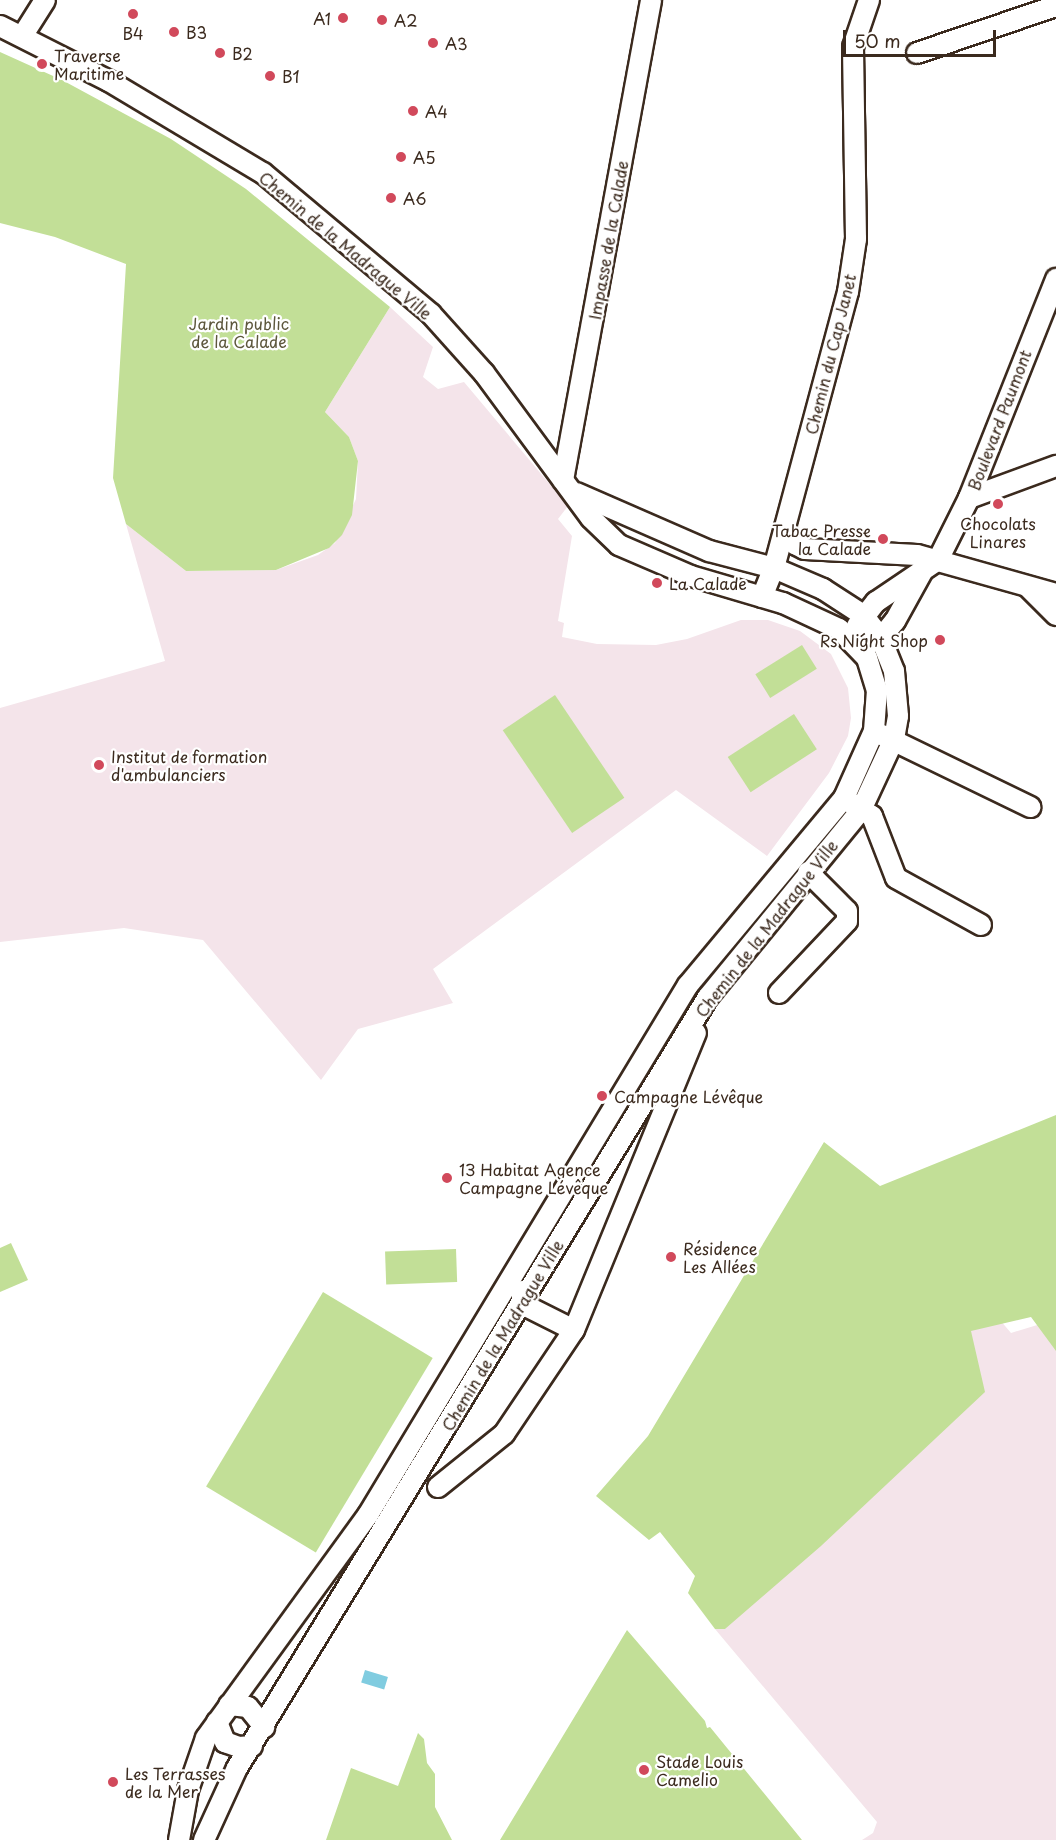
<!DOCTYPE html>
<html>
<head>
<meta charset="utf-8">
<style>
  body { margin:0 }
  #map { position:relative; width:1056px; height:1840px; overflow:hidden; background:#fff; font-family:"Playpen Sans",sans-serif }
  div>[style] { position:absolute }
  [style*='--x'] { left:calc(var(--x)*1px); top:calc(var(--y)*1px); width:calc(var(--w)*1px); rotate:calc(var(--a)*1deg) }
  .built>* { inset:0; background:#f4e4ea }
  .green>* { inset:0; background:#c2df97; transform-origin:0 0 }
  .water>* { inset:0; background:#80cce0; transform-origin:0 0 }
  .roads { filter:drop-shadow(2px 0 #3b2a1e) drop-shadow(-2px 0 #3b2a1e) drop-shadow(0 2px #3b2a1e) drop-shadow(0 -2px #3b2a1e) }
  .minor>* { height:20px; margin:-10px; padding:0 10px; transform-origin:10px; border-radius:10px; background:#fff }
  .dots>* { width:16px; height:16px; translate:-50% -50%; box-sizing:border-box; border:3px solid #fff; border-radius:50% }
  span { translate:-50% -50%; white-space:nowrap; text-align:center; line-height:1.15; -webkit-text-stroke:4.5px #fff; paint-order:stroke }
  .poi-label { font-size:16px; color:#3b2a1e }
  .right { translate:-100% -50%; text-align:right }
  .left { translate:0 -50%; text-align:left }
  .street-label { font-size:16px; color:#3b2a1e }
  .park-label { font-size:16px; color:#5d573c }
  .scale { position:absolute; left:843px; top:30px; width:153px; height:27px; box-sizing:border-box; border:3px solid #3b2a1e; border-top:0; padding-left:8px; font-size:18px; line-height:21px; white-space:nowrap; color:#3b2a1e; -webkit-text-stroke:4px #fff; paint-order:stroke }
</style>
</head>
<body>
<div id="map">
  <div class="built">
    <div style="clip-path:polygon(390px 307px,433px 347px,423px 377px,438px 389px,464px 382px,568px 506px,558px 519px,572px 536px,558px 621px,564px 623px,562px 637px,597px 644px,656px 645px,687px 639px,741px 620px,768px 620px,800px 631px,831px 654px,848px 688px,851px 718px,848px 736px,829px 773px,767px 856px,676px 790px,433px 969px,453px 1003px,358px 1029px,321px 1080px,203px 940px,124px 928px,0 942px,0 708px,165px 661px,126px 524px,186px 571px,276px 570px,318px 555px,335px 543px,356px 499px,358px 461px,349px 437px,325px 412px)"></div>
    <div style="clip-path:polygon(983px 1300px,1011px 1333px,1047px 1322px,1056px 1325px,1056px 1840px,862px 1840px,873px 1833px,877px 1822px,715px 1629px,725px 1629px)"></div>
  </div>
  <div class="green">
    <div style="clip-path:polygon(0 52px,62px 80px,171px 139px,246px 189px,390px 307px,325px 412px,349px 437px,358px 461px,352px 515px,342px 535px,329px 548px,276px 570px,186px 571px,126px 524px,113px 478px,126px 264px,55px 237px,0 223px)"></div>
    <div style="left:802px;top:645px;width:28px;height:55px;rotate:58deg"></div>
    <div style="left:555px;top:695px;width:124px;height:63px;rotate:56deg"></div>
    <div style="left:794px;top:714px;width:42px;height:79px;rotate:57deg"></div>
    <div style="clip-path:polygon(1056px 1115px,1056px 1351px,1031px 1317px,971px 1331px,985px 1392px,821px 1546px,725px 1629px,715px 1629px,688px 1593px,695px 1576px,660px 1532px,649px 1540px,596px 1496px,648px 1436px,824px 1142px,880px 1186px)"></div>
    <div style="clip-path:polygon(11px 1243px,28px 1280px,0 1292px,0 1248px)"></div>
    <div style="left:456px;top:1249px;width:33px;height:71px;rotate:88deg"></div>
    <div style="left:323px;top:1292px;width:128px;height:227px;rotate:31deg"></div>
    <div style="clip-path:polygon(627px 1630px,705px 1721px,707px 1728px,710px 1727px,802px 1840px,500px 1840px)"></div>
    <div style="clip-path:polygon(418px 1733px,424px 1739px,427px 1763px,435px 1774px,435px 1807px,452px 1840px,326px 1840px,351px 1768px,398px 1786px)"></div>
  </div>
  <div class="water">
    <div style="left:365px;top:1670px;width:24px;height:13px;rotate:17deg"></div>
  </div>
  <div class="roads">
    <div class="minor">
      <div style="--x:0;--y:26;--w:122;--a:26.8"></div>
      <div style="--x:109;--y:81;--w:179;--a:30.9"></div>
      <div style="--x:263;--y:173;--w:219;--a:40"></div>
      <div style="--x:431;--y:314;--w:79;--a:48.1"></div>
      <div style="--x:484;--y:373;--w:180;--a:53.6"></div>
      <div style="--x:591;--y:518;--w:39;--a:44"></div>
      <div style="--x:619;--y:545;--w:78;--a:23.3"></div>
      <div style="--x:691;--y:576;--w:96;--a:16.4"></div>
      <div style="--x:783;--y:603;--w:62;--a:24.9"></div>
      <div style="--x:839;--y:629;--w:40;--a:46"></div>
      <div style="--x:867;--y:658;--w:34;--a:73"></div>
      <div style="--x:877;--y:690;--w:41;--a:94.2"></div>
      <div style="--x:874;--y:731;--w:73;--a:114.1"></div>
      <div style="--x:844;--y:798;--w:244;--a:129.8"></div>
      <div style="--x:688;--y:985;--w:619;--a:121.12"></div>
      <div style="--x:368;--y:1515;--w:276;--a:126"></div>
      <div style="--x:206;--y:1738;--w:55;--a:109.1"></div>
      <div style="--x:188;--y:1790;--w:51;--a:100.2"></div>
      <div style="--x:23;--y:35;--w:41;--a:-57.8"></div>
      <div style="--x:917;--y:53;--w:147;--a:-18.7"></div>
      <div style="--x:563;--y:480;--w:488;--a:-79.6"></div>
      <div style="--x:969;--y:498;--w:93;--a:-20.2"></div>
      <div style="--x:784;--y:529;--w:19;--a:54"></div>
      <div style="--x:795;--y:544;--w:11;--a:27"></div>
      <div style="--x:805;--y:549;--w:112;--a:3.1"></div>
      <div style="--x:917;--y:555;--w:144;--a:15.7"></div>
      <div style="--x:1028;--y:587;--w:40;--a:45"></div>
      <div style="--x:762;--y:597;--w:31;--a:-68"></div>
      <div style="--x:774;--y:568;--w:286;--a:-75"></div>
      <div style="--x:848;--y:292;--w:54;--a:-81.4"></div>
      <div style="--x:856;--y:239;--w:192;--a:-90.9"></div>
      <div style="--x:853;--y:47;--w:50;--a:-71.2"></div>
      <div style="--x:857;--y:626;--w:31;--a:-52"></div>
      <div style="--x:876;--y:602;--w:75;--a:-34.1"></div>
      <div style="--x:938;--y:560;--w:69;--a:-63.4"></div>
      <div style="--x:969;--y:498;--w:236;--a:-68.3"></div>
      <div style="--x:870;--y:643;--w:12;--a:-24"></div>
      <div style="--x:881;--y:638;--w:22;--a:-51"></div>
      <div style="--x:895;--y:621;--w:56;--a:-61.1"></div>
      <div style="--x:882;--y:735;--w:165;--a:25.9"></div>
      <div style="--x:851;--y:803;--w:25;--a:32"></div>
      <div style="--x:872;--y:816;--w:66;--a:68.8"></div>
      <div style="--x:896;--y:878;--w:97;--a:28.9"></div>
      <div style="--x:779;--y:993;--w:99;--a:-46.6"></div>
      <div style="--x:847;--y:921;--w:10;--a:-90"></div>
      <div style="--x:847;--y:911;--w:55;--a:-135"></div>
      <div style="--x:522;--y:1291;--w:13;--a:90"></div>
      <div style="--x:522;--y:1304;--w:58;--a:26.6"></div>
      <div style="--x:438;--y:1487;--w:85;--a:-38.8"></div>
      <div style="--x:504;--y:1434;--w:125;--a:-56.1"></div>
      <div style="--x:574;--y:1330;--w:321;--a:-67.7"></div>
      <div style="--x:229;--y:1705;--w:19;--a:6"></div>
      <div style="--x:248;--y:1707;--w:26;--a:51"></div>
      <div style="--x:217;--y:1722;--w:22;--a:68"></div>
      <div style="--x:225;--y:1742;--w:15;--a:20"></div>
      <div style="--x:239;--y:1747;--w:13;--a:-4"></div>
      <div style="--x:204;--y:1840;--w:79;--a:-65.4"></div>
      <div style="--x:237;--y:1768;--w:903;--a:-58.58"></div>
      <div style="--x:708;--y:997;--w:242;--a:-50.7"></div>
      <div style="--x:861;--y:810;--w:78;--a:-65.1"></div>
      <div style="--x:894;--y:739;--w:23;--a:-80"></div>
      <div style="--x:898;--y:716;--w:45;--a:-95.1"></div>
      <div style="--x:894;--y:671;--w:35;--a:-112"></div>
      <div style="--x:881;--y:638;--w:29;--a:-128"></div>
      <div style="--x:863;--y:615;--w:48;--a:-147"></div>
      <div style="--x:823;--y:589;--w:53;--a:-156.8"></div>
      <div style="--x:774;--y:568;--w:67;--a:-165.3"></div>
      <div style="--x:709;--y:551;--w:145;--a:-156.4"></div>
    </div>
  </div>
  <div class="dots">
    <div style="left:133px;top:14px;background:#d1495b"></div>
    <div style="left:343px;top:18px;background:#d1495b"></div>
    <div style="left:382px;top:20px;background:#d1495b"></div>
    <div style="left:174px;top:32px;background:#d1495b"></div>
    <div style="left:433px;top:43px;background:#d1495b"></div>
    <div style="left:220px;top:53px;background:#d1495b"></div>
    <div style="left:42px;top:64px;background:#d1495b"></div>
    <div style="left:270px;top:76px;background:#d1495b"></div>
    <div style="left:413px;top:111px;background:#d1495b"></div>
    <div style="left:401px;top:157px;background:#d1495b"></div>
    <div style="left:391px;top:198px;background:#d1495b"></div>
    <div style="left:998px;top:504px;background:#d1495b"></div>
    <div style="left:883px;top:539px;background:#d1495b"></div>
    <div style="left:657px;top:583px;background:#d1495b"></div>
    <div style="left:940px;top:640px;background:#d1495b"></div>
    <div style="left:99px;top:765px;background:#d1495b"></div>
    <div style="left:602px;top:1096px;background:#d1495b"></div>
    <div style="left:447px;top:1178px;background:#d1495b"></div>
    <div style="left:671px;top:1257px;background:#d1495b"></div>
    <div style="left:644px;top:1770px;background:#d1495b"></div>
    <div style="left:113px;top:1782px;background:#d1495b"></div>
  </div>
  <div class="poi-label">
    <span class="right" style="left:331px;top:18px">A1</span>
    <span class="left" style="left:394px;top:20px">A2</span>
    <span class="left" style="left:186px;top:32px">B3</span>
    <span style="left:133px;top:33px">B4</span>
    <span class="left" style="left:445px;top:43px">A3</span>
    <span class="left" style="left:232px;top:53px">B2</span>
    <span class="left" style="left:54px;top:64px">Traverse<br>Maritime</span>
    <span class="left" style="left:282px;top:76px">B1</span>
    <span class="left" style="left:425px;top:111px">A4</span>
    <span class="left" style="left:413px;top:157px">A5</span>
    <span class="left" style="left:403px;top:198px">A6</span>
    <span style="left:998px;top:532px">Chocolats<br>Linares</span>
    <span class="right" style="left:871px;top:539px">Tabac Presse<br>la Calade</span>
    <span class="left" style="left:669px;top:583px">La Calade</span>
    <span class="right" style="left:928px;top:640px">Rs Night Shop</span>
    <span class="left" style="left:111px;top:765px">Institut de formation<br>d'ambulanciers</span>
    <span class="left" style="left:614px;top:1096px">Campagne Lévêque</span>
    <span class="left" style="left:459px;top:1178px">13 Habitat Agence<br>Campagne Lévêque</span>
    <span class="left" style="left:683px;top:1257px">Résidence<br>Les Allées</span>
    <span class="left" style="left:656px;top:1770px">Stade Louis<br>Camelio</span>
    <span class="left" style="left:125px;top:1782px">Les Terrasses<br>de la Mer</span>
  </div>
  <div class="street-label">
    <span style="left:608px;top:240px;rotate:-80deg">Impasse de la Calade</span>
    <span style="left:346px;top:245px;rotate:40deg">Chemin de la Madrague Ville</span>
    <span style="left:830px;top:354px;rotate:-76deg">Chemin du Cap Janet</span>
    <span style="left:999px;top:420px;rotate:-69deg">Boulevard Paumont</span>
    <span style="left:766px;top:928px;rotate:-52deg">Chemin de la Madrague Ville</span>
    <span style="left:502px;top:1335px;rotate:-59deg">Chemin de la Madrague Ville</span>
  </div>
  <div class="park-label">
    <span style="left:239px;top:332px">Jardin public<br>de la Calade</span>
  </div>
  <div class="scale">50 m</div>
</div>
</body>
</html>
